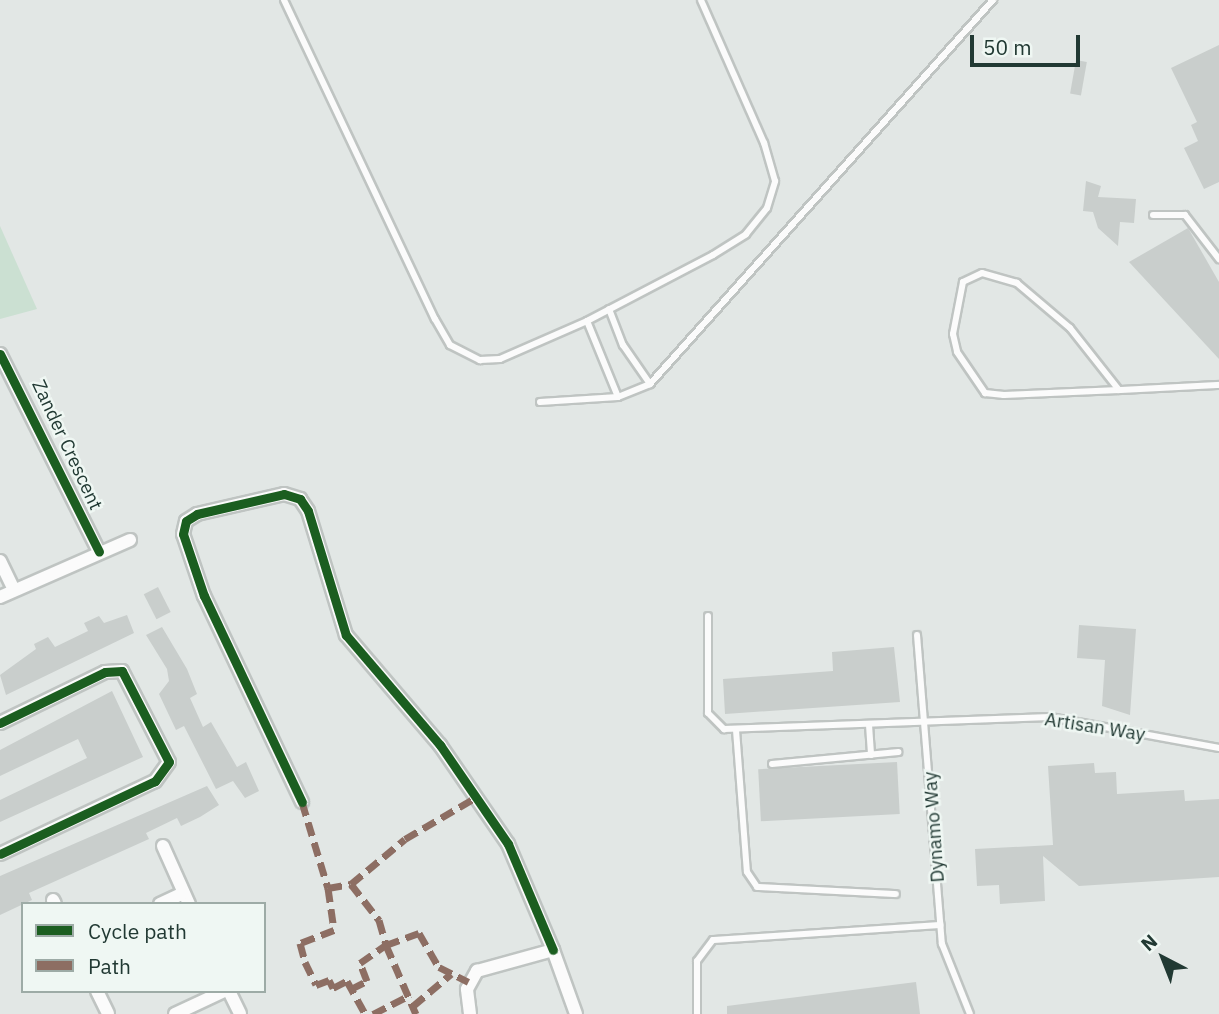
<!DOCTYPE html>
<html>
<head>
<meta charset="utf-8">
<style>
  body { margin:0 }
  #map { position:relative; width:1219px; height:1014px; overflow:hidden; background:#e2e7e5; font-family:"IBM Plex Sans",sans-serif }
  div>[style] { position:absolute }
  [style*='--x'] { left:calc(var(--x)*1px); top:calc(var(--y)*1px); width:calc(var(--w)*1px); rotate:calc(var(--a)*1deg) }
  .green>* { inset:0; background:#cbe0d2 }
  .building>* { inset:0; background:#c9cecc; transform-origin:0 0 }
  .roads { filter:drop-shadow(2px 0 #bfc4c2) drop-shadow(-2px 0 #bfc4c2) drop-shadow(0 2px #bfc4c2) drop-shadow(0 -2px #bfc4c2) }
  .lane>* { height:6px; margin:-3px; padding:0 3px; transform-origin:3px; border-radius:3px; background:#fbfbfb }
  .street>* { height:12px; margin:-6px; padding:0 6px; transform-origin:6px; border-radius:6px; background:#fbfbfb }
  .quiet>* { height:7px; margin-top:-3.5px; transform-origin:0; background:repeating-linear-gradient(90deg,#8d6e63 0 14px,transparent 0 21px) }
  .cycleway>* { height:9px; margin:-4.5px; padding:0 4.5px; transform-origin:4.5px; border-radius:4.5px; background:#1b5e20 }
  span { translate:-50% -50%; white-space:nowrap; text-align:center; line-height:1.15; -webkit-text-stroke:5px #eff7f3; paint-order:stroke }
  .street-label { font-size:19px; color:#213933 }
  .legend { position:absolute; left:21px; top:902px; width:245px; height:91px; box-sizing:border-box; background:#eff7f3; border:2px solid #9daba6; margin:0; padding:9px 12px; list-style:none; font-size:21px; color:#213933 }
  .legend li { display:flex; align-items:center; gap:14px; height:35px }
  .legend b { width:35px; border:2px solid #9daba6 }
  .north { position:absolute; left:1128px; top:923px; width:70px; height:70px; -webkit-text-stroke:5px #eff7f3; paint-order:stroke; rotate:318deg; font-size:19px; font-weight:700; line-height:28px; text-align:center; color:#213933 }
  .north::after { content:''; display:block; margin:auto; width:24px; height:32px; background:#213933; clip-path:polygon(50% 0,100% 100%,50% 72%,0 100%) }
  .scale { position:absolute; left:970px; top:35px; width:110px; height:32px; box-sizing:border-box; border:4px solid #213933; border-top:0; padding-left:9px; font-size:21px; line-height:24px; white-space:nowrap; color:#213933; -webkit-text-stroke:5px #eff7f3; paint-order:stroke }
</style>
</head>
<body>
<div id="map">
  <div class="green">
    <div style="clip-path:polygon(0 226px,37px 309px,0 319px)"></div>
  </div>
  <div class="building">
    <div style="clip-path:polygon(1219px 45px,1219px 182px,1204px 189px,1184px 148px,1198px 141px,1191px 125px,1197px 122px,1171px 68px)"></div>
    <div style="left:1076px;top:60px;width:11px;height:34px;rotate:10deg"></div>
    <div style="clip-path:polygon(1086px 181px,1101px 186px,1098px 197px,1136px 199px,1134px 223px,1120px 222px,1118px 246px,1098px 228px,1093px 212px,1083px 211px)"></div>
    <div style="clip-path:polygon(1188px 228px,1219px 282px,1219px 359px,1129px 262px)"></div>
    <div style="left:158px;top:587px;width:28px;height:16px;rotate:63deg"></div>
    <div style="clip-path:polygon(127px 615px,134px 633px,6px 695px,0 675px,36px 649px,34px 644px,48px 637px,55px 647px,88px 631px,84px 623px,99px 616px,104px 623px)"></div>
    <div style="clip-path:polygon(1079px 625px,1136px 629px,1130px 715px,1102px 706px,1105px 660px,1077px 658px)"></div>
    <div style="clip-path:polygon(162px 627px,187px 669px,197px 694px,190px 698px,203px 727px,211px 722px,237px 767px,246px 762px,259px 791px,245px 798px,233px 781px,216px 789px,184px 726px,176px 730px,159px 694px,169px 681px,167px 669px,146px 635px)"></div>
    <div style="clip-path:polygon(894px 647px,900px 702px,725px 714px,723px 679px,833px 671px,832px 652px)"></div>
    <div style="clip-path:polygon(112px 691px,143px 757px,0 822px,0 800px,87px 758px,78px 739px,0 776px,0 750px)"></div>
    <div style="left:897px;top:762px;width:52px;height:139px;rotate:87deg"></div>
    <div style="clip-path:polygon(1094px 763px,1095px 773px,1116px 772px,1117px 794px,1184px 790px,1185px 801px,1219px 799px,1219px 877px,1079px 886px,1043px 856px,1045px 901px,1000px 904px,999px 885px,977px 886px,975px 849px,1053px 845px,1048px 766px)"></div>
    <div style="clip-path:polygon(207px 786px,219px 805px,200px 817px,181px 826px,177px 818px,146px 833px,149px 839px,29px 893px,32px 900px,0 915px,0 876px)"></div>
    <div style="clip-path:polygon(916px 982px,920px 1014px,727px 1014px,727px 1006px)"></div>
  </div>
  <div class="roads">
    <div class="lane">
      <div style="--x:284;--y:0;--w:353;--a:64.7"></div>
      <div style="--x:435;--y:319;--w:30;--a:60"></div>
      <div style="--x:450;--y:345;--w:34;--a:27"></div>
      <div style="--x:480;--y:360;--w:20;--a:-3"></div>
      <div style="--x:500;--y:359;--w:95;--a:-23.6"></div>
      <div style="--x:587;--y:321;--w:142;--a:-27.6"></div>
      <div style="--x:713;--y:255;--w:39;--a:-32"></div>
      <div style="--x:746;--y:234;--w:33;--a:-51"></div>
      <div style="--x:767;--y:208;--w:28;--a:-73"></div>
      <div style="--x:775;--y:181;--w:40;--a:-106"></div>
      <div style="--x:764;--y:143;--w:156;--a:-113.8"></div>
      <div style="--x:1153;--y:215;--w:32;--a:0"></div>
      <div style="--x:1185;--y:215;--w:56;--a:52.3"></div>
      <div style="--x:609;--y:309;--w:39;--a:69"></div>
      <div style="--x:623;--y:345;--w:47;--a:55.3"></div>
      <div style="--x:587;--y:321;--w:82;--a:67.8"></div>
      <div style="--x:1119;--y:390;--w:79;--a:-128.3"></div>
      <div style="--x:1070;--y:328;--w:70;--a:-139.7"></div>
      <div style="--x:1017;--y:283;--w:36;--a:-164"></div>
      <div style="--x:982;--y:273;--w:21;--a:155"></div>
      <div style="--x:963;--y:282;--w:53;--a:100.9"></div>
      <div style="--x:953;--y:334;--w:18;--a:77"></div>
      <div style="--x:957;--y:352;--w:50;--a:55.7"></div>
      <div style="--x:985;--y:393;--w:19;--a:6"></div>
      <div style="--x:1004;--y:395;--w:115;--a:-2.5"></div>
      <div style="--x:1119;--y:390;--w:100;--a:-2.9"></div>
      <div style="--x:540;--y:402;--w:78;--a:-3.7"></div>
      <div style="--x:618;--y:397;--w:35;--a:-22"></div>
      <div style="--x:650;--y:384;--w:515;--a:-48.23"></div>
      <div style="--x:708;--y:616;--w:97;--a:90"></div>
      <div style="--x:708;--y:713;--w:23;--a:45"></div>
      <div style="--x:724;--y:729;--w:326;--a:-2.1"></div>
      <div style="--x:1050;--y:717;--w:172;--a:10.4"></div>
      <div style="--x:917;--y:635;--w:310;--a:85.4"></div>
      <div style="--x:942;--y:944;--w:75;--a:68.2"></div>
      <div style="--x:869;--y:725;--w:30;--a:86"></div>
      <div style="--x:736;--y:730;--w:142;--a:85.6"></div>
      <div style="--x:747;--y:872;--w:18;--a:56"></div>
      <div style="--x:757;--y:887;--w:139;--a:2.9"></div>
      <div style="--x:772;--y:764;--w:127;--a:-5.4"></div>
      <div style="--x:697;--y:1014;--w:53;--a:-90"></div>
      <div style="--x:697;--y:961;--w:26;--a:-53"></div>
      <div style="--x:713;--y:940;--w:228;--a:-3.8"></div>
    </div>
    <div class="street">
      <div style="--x:0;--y:354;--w:221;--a:63.4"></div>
      <div style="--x:0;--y:561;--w:32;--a:64"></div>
      <div style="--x:0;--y:597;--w:142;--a:-23.7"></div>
      <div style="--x:0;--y:723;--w:117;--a:-25.9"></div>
      <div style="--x:105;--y:672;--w:17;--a:-3"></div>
      <div style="--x:122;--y:671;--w:102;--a:62.7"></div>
      <div style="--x:169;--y:762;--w:24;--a:126"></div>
      <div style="--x:155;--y:781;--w:171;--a:154.8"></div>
      <div style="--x:302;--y:802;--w:228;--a:-115.4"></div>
      <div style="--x:204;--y:596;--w:65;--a:-108.7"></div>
      <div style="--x:183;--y:534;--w:13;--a:-77"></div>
      <div style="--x:186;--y:521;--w:13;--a:-32"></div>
      <div style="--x:197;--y:514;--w:89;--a:-12.9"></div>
      <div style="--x:284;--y:494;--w:17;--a:17"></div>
      <div style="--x:300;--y:499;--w:14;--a:56"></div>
      <div style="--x:308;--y:511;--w:130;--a:73"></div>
      <div style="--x:346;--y:635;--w:145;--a:49.5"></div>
      <div style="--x:440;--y:745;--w:120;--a:55.5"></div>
      <div style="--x:508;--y:844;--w:115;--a:67"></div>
      <div style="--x:163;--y:846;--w:64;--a:65.9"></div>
      <div style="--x:53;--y:900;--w:4;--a:63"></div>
      <div style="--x:160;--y:904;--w:26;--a:-25"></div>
      <div style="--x:97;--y:991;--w:25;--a:64"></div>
      <div style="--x:229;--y:991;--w:25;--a:64"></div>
      <div style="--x:175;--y:1014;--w:54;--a:-25.1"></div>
      <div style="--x:470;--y:1014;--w:25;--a:-97"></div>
      <div style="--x:467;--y:989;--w:21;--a:-61"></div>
      <div style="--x:477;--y:971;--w:79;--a:-15.4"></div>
      <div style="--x:553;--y:950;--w:68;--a:70.2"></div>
    </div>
  </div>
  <div class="quiet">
    <div style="--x:302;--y:802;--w:90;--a:73.2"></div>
    <div style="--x:328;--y:888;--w:23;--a:-10"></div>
    <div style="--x:351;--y:884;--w:70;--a:-39.8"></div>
    <div style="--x:405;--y:839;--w:81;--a:-30.4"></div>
    <div style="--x:351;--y:884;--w:46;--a:52.1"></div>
    <div style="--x:379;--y:920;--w:26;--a:74"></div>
    <div style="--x:386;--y:945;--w:35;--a:-20"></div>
    <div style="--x:419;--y:933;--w:39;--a:60"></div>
    <div style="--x:439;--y:967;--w:33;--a:27"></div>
    <div style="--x:328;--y:888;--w:42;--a:81.9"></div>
    <div style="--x:334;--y:930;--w:36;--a:159"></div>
    <div style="--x:300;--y:943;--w:20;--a:75"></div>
    <div style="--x:305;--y:962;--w:25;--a:64"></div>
    <div style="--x:316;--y:985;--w:14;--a:-21"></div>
    <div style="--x:329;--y:980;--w:9;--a:63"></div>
    <div style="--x:333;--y:988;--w:16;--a:-27"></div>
    <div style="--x:347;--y:981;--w:38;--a:61"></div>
    <div style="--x:351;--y:989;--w:18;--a:-27"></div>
    <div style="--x:367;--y:981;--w:19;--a:-111"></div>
    <div style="--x:360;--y:963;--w:32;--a:-35"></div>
    <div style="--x:386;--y:945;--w:75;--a:66.5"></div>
    <div style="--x:413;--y:1006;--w:50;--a:-40.1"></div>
    <div style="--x:373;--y:1014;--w:42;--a:-27.2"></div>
  </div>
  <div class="cycleway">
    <div style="--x:0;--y:354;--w:221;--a:63.4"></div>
    <div style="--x:0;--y:723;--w:117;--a:-25.9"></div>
    <div style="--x:105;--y:672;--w:17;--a:-3"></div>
    <div style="--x:122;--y:671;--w:102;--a:62.7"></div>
    <div style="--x:169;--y:762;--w:24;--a:126"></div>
    <div style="--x:155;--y:781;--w:171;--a:154.8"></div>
    <div style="--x:302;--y:802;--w:228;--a:-115.4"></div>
    <div style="--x:204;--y:596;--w:65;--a:-108.7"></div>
    <div style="--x:183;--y:534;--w:13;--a:-77"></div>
    <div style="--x:186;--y:521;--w:13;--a:-32"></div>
    <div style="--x:197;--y:514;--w:89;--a:-12.9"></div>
    <div style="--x:284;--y:494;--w:17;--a:17"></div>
    <div style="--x:300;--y:499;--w:14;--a:56"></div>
    <div style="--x:308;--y:511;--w:130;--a:73"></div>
    <div style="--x:346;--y:635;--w:145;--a:49.5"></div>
    <div style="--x:440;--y:745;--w:120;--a:55.5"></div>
    <div style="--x:508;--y:844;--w:115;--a:67"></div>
  </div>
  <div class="street-label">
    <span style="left:67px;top:445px;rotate:65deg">Zander Crescent</span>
    <span style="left:1095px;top:727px;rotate:9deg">Artisan Way</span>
    <span style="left:934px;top:827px;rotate:-94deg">Dynamo Way</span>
  </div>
  <ul class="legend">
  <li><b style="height:9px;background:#1b5e20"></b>Cycle path</li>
  <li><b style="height:9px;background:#8d6e63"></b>Path</li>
  </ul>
  <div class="north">N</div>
  <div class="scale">50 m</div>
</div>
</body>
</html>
